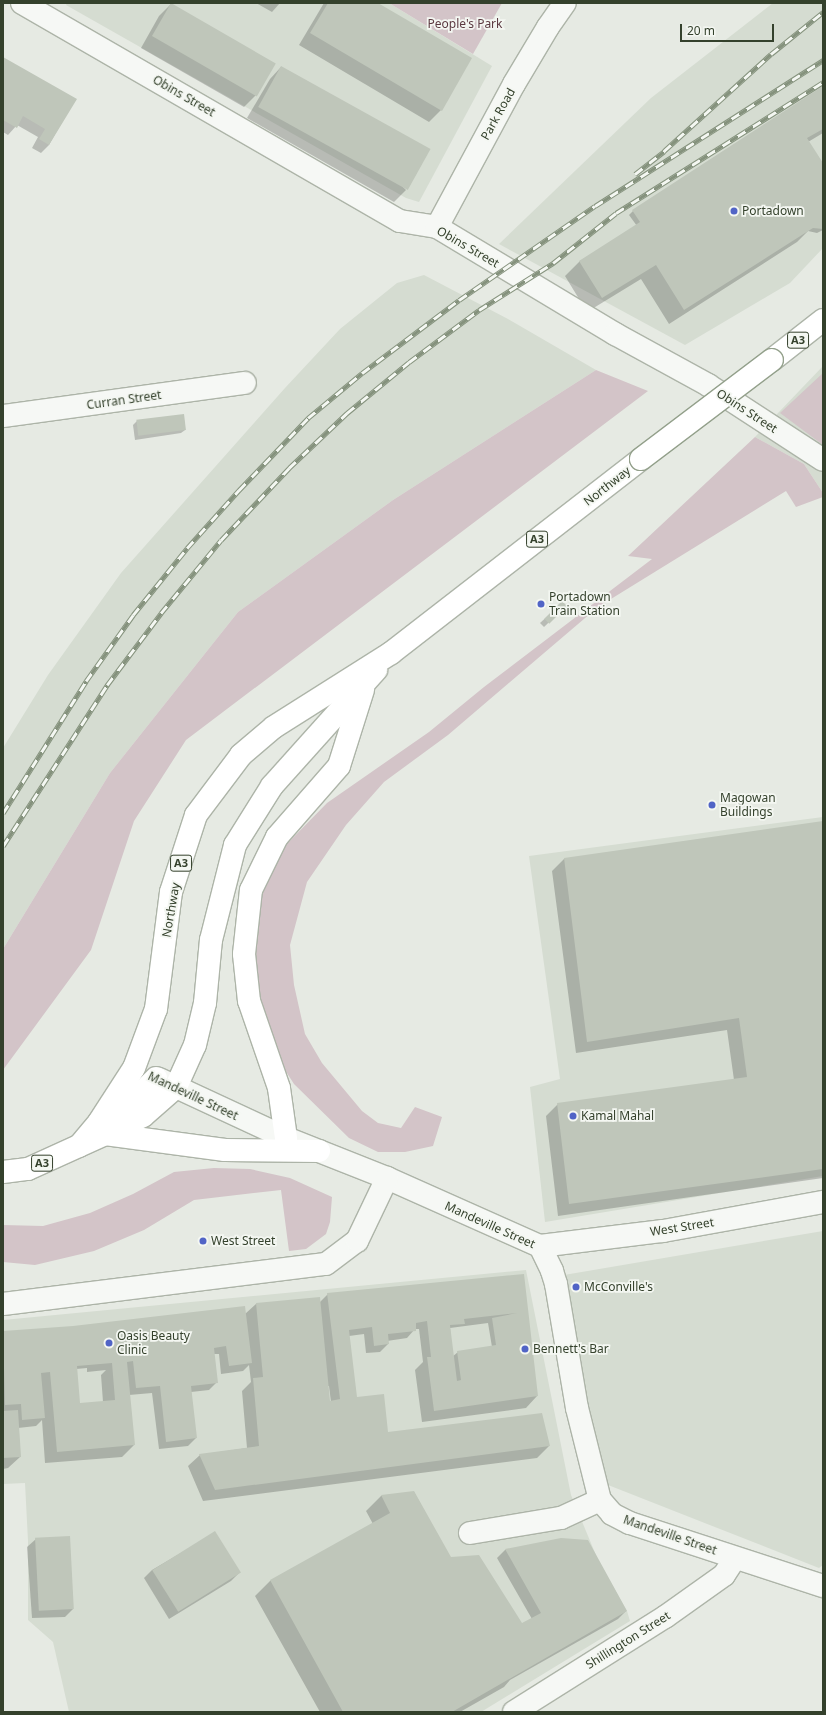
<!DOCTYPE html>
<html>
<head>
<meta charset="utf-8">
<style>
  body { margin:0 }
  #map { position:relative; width:826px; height:1715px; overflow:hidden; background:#e6eae3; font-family:"Noto Sans",sans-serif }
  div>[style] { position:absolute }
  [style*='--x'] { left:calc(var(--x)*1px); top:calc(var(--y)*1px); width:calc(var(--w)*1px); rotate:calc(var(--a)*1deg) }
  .built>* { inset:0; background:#d5dcd1 }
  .green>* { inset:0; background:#d3c4c8 }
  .shadow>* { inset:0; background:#0003 }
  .building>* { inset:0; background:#bfc6ba; transform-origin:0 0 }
  .roads { filter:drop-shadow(1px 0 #adb4a8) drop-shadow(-1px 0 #adb4a8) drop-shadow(0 1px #adb4a8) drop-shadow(0 -1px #adb4a8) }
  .minor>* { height:22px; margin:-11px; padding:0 11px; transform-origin:11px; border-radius:11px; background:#f6f8f5 }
  .highway>* { height:22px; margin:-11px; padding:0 11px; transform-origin:11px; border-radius:11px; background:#fff }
  .rail>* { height:4.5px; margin-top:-2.25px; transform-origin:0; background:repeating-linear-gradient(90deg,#f4f7f2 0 9px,#85927d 0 18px); box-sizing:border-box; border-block:1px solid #85927d }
  .bridges { filter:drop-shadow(1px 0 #93a08b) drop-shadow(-1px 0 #93a08b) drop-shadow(0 1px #93a08b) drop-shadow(0 -1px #93a08b) }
  .highway-bridge>* { height:22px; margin:-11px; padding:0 11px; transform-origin:11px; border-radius:11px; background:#fff }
  .dots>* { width:11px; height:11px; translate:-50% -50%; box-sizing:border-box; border:2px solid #f4f7f2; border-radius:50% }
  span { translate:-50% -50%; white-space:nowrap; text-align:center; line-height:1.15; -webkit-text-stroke:3.5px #f4f7f2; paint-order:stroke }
  .shield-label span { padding:1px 3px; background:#f4f7f2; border:1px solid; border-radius:3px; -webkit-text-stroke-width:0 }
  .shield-label { font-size:11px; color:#34412c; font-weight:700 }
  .park-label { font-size:12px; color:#5c3a41 }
  .street-label { font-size:12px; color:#34412c }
  .poi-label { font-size:12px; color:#34412c }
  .left { translate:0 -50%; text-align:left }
  .frame { position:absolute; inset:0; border:4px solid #34412c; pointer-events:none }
  .scale { position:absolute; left:680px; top:24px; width:94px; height:18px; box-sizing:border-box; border:2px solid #34412c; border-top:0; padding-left:5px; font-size:12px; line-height:14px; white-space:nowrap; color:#34412c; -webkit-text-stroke:3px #f4f7f2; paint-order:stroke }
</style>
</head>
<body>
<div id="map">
  <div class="built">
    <div style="clip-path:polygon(67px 3px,389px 3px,492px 66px,419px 202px,406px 198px,66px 5px)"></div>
    <div style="clip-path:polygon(773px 3px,823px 3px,823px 248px,790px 283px,685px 345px,499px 244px,651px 98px)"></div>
    <div style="clip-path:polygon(424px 275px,508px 319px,596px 370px,393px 500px,238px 612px,110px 773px,3px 949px,3px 748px,48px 675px,121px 573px,285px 388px,340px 329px,397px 283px)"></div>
    <div style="clip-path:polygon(823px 366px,823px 493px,804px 464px,755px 437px)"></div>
    <div style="clip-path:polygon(823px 817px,823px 1176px,545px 1222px,530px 1087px,560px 1079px,529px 856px)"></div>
    <div style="clip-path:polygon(823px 1231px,823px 1565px,819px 1568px,603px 1483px,564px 1275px)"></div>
    <div style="clip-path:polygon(526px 1270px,571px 1495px,598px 1560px,627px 1611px,630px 1621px,481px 1712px,69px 1712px,53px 1642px,28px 1620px,28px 1541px,25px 1483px,3px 1484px,3px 1320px)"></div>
  </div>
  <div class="green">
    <div style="clip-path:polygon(389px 3px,502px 3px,473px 54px)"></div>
    <div style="clip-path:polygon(596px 370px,648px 391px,186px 740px,134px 821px,91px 950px,3px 1070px,3px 949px,110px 773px,238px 612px,393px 500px)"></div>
    <div style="clip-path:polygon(823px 373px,823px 445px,780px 413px)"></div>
    <div style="clip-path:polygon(755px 437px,804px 464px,823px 493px,823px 497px,796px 507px,786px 491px,598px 607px,448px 735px,384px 782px,346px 825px,307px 882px,290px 945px,294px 985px,305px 1034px,322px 1063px,362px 1111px,378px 1123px,401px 1128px,415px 1107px,442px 1117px,433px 1146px,405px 1152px,378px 1152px,349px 1138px,294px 1084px,276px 1056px,255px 988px,254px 917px,265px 883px,278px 853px,327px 803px,429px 732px,484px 687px,652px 559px,628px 556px)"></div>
    <div style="clip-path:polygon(214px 1168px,250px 1169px,290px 1178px,332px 1197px,330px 1222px,326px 1234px,306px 1249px,289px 1251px,281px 1190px,194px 1200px,144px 1230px,94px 1251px,35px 1265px,3px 1262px,3px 1225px,43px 1226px,90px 1213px,133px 1194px,174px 1172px)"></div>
  </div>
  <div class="shadow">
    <div style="clip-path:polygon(256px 3px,280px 3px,272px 12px)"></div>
    <div style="clip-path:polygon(324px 3px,377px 3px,441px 110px,429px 122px,299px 45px)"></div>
    <div style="clip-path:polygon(171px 4px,256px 95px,244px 107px,141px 48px,159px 16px)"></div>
    <div style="clip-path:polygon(3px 58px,75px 99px,49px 145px,41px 153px,32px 148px,38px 137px,17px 125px,8px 135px,3px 132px)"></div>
    <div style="clip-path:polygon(281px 67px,406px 190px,394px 202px,247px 118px,270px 79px)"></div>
    <div style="clip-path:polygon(823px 87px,823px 133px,808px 142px,823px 165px,823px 230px,817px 233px,808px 231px,797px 242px,669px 324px,641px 279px,587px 312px,565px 276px,580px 261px,637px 226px,629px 215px,633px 211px)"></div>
    <div style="clip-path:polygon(137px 421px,185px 430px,181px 433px,135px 440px,133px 425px)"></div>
    <div style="clip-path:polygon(562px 603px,566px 606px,544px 627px,540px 623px)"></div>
    <div style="clip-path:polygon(823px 822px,823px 1178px,558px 1216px,546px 1116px,558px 1104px,734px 1080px,727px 1030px,576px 1053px,552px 871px,564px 859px)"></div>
    <div style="clip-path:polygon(evenodd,523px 1275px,537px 1396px,526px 1408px,422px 1422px,415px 1370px,423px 1362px,419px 1329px,415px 1329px,407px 1338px,387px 1341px,388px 1344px,380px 1352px,366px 1353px,364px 1334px,349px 1336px,356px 1398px,387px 1432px,549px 1446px,537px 1458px,203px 1501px,188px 1466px,200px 1455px,247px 1448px,242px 1391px,251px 1382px,249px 1365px,243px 1371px,221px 1374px,219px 1354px,213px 1354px,217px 1382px,209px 1390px,191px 1392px,196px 1438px,188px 1446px,159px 1449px,152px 1393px,129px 1395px,134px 1445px,122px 1457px,45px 1463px,42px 1420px,36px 1426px,18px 1428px,20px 1457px,8px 1468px,3px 1469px,3px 1333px,245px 1314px,256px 1304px,319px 1298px,320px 1302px,328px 1294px,523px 1275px,488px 1323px,492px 1347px,458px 1352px,452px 1357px,450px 1328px,488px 1323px,523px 1275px,87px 1368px,87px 1372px,106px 1370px,101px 1375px,103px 1402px,79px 1404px,76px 1369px,87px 1368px,523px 1275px,327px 1386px,329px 1386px,331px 1402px,329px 1402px,327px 1386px)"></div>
    <div style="clip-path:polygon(414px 1492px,450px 1558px,522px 1625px,532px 1619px,497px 1558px,505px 1550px,561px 1539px,626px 1611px,618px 1619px,510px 1680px,504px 1687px,460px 1712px,320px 1712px,255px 1596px,270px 1581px,373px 1524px,366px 1511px,381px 1496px)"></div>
    <div style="clip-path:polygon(215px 1533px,239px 1573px,231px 1581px,169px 1619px,144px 1578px,152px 1570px)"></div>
    <div style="clip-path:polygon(36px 1539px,73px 1609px,65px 1617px,32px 1618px,27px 1547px)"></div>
  </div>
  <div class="building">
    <div style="left:171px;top:3px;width:121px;height:38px;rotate:30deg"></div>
    <div style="clip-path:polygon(328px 3px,378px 3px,472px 58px,442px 111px,310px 33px)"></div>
    <div style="clip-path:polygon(3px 57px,77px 99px,49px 145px,39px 139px,45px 129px,23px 116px,17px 128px,3px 120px)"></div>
    <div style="left:281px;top:66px;width:171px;height:47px;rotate:29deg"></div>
    <div style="clip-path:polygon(823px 86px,823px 129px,807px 138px,823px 163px,823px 229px,813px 228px,684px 310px,656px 265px,602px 298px,579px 261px,640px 222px,632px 210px)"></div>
    <div style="left:184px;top:414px;width:16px;height:48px;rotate:83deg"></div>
    <div style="left:562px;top:601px;width:7px;height:25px;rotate:45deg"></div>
    <div style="clip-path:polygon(823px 821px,823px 1169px,569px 1204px,557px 1103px,747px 1077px,739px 1018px,587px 1042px,564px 858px)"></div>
    <div style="clip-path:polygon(evenodd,524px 1274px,538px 1396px,434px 1411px,427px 1357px,431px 1357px,427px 1321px,416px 1323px,416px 1331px,388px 1334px,389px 1344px,374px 1346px,372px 1327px,349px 1330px,357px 1397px,384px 1394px,388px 1432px,542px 1413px,550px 1446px,215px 1490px,199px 1454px,259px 1446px,253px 1378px,263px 1377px,256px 1303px,320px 1297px,330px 1401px,340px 1399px,327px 1293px,524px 1274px,517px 1313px,492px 1318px,496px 1345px,457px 1351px,461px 1380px,457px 1381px,450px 1325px,465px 1324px,464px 1319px,517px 1313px)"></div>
    <div style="clip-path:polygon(evenodd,245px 1306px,252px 1363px,229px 1366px,226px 1346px,214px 1348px,218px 1383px,191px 1386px,197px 1438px,166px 1442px,160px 1386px,136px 1388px,133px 1361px,127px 1362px,135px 1445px,57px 1452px,50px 1372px,41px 1373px,45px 1418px,22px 1420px,21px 1404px,5px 1405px,3px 1331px,73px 1326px,245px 1306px,112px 1363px,115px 1400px,80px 1403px,77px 1366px,112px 1363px)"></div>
    <div style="clip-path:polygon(18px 1410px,21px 1457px,3px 1458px,3px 1411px)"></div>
    <div style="clip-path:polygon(414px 1491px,451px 1557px,479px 1555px,522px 1623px,541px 1613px,505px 1549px,561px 1538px,588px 1540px,627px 1611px,452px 1712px,343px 1712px,270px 1580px,390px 1513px,381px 1495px)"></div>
    <div style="left:215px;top:1531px;width:49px;height:74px;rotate:58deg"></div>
    <div style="left:70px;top:1536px;width:73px;height:35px;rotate:87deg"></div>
  </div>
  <div class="roads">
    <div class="minor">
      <div style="--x:22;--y:3;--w:436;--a:30"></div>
      <div style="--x:400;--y:221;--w:37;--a:9"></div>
      <div style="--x:437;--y:227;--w:208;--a:31"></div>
      <div style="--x:615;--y:334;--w:106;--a:28.7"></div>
      <div style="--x:708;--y:385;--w:137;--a:33.1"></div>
      <div style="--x:437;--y:227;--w:162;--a:-61.7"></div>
      <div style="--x:514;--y:84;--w:66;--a:-59.2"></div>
      <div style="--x:548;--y:27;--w:29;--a:-55"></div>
      <div style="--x:3;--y:416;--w:244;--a:-7.8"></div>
      <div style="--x:159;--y:1079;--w:140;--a:24.9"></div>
      <div style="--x:286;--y:1138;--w:109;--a:21.6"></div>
      <div style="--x:387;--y:1178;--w:167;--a:24"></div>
      <div style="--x:540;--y:1246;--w:28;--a:64"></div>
      <div style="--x:552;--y:1271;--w:14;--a:73"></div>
      <div style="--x:556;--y:1284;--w:126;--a:80.4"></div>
      <div style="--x:577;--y:1408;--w:95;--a:76"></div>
      <div style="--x:600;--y:1500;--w:18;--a:49"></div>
      <div style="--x:612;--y:1514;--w:20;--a:27"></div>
      <div style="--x:630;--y:1523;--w:203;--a:18.1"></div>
      <div style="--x:540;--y:1246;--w:124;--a:-7"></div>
      <div style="--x:663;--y:1231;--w:163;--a:-10.3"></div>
      <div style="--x:3;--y:1304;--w:325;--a:-7.1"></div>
      <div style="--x:326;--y:1264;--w:39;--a:-37"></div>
      <div style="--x:357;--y:1241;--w:70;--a:-64.5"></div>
      <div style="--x:470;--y:1533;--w:92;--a:-9.4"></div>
      <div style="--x:561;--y:1518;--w:43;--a:-24.8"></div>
      <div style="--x:514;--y:1712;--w:178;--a:-32.2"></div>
      <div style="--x:665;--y:1617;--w:72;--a:-35.4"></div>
      <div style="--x:724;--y:1575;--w:20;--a:-57"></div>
    </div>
    <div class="highway">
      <div style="--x:772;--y:360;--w:65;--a:-38.1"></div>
      <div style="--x:107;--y:1117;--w:36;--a:-34"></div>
      <div style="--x:137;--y:1097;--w:27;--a:-45"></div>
      <div style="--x:105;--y:1134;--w:121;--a:7.6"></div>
      <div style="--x:225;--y:1150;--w:94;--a:0.6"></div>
      <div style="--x:286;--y:1138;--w:50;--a:-98"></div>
      <div style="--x:279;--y:1088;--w:92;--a:-109"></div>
      <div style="--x:249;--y:1001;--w:47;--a:-96.1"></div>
      <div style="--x:244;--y:954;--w:64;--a:-83.8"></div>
      <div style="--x:251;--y:890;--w:59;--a:-63.9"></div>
      <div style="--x:277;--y:837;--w:94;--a:-48.9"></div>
      <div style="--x:339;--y:766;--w:80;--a:-72.5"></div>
      <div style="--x:79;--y:1146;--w:31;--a:-50"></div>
      <div style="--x:99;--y:1122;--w:64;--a:-57.1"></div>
      <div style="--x:134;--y:1068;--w:63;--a:-69.6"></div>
      <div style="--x:156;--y:1009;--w:118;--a:-82.7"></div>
      <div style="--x:171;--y:892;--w:81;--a:-72"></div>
      <div style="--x:196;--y:815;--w:75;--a:-53.1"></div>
      <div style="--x:241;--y:755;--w:43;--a:-40.3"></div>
      <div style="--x:274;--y:727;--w:138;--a:-32.3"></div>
      <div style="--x:391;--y:653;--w:316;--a:-37.8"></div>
      <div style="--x:3;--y:1172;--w:25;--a:-7"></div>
      <div style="--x:28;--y:1169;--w:85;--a:-24.4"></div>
      <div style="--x:105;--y:1134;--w:42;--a:-25.3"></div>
      <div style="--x:143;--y:1116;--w:44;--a:-41.3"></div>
      <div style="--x:176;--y:1087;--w:46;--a:-65.7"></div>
      <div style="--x:195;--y:1045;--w:43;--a:-76.6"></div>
      <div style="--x:205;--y:1003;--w:63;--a:-84.6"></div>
      <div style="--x:211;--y:940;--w:98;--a:-75.8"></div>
      <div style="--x:235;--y:845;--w:70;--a:-57.9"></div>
      <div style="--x:272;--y:786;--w:156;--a:-48.1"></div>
    </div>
  </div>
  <div class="rail">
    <div style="--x:635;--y:174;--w:37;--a:-38"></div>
    <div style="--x:664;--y:151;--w:144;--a:-42.2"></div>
    <div style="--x:771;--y:54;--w:67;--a:-38.9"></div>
    <div style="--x:3;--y:813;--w:156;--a:-57.8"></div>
    <div style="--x:86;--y:681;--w:81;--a:-54.5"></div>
    <div style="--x:133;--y:615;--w:86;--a:-51.1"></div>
    <div style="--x:187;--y:548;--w:78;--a:-48.1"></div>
    <div style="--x:239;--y:490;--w:100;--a:-46.2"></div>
    <div style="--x:308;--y:418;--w:70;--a:-39.8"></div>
    <div style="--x:362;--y:373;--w:121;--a:-37"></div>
    <div style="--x:459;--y:300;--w:165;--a:-34.7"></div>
    <div style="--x:595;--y:206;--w:271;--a:-32.6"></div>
    <div style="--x:3;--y:846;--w:192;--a:-57.1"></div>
    <div style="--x:107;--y:685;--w:90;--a:-53.1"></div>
    <div style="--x:161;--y:613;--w:94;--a:-50.6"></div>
    <div style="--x:221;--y:540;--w:99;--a:-46.6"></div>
    <div style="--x:289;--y:468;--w:80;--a:-43.5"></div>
    <div style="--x:347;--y:413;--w:80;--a:-39.4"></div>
    <div style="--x:409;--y:362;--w:87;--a:-36.6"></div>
    <div style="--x:479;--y:310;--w:88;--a:-32.4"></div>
    <div style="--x:553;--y:263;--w:80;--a:-38.4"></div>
    <div style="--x:616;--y:213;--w:245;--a:-32.3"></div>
  </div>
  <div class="bridges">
    <div class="highway-bridge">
      <div style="--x:641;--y:459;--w:164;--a:-37.1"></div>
    </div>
  </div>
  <div class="dots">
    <div style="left:734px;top:211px;background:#5164c6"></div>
    <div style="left:541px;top:604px;background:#5164c6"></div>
    <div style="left:712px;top:805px;background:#5164c6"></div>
    <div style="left:573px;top:1116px;background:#5164c6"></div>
    <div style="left:203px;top:1241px;background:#5164c6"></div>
    <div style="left:576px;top:1287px;background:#5164c6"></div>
    <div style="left:109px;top:1343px;background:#5164c6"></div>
    <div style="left:525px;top:1349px;background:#5164c6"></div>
  </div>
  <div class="shield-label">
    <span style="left:798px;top:340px">A3</span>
    <span style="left:537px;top:539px">A3</span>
    <span style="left:181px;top:863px">A3</span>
    <span style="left:42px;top:1163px">A3</span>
  </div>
  <div class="park-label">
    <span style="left:465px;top:24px">People's Park</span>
  </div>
  <div class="street-label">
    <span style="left:184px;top:96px;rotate:30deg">Obins Street</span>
    <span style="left:498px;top:114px;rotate:-61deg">Park Road</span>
    <span style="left:468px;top:247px;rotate:30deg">Obins Street</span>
    <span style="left:124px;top:400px;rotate:-8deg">Curran Street</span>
    <span style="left:747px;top:411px;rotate:33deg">Obins Street</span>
    <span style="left:607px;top:486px;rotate:-38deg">Northway</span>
    <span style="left:171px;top:910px;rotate:-80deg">Northway</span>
    <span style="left:193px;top:1096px;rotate:25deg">Mandeville Street</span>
    <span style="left:490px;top:1225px;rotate:24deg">Mandeville Street</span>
    <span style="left:682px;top:1227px;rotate:-9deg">West Street</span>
    <span style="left:670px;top:1535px;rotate:19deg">Mandeville Street</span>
    <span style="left:628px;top:1640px;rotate:-32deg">Shillington Street</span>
  </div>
  <div class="poi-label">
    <span class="left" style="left:742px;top:211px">Portadown</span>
    <span class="left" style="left:549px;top:604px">Portadown<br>Train Station</span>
    <span class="left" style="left:720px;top:805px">Magowan<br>Buildings</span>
    <span class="left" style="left:581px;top:1116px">Kamal Mahal</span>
    <span class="left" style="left:211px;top:1241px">West Street</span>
    <span class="left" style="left:584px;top:1287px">McConville's</span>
    <span class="left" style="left:117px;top:1343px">Oasis Beauty<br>Clinic</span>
    <span class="left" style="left:533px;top:1349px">Bennett's Bar</span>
  </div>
  <div class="frame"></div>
  <div class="scale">20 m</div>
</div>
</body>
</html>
